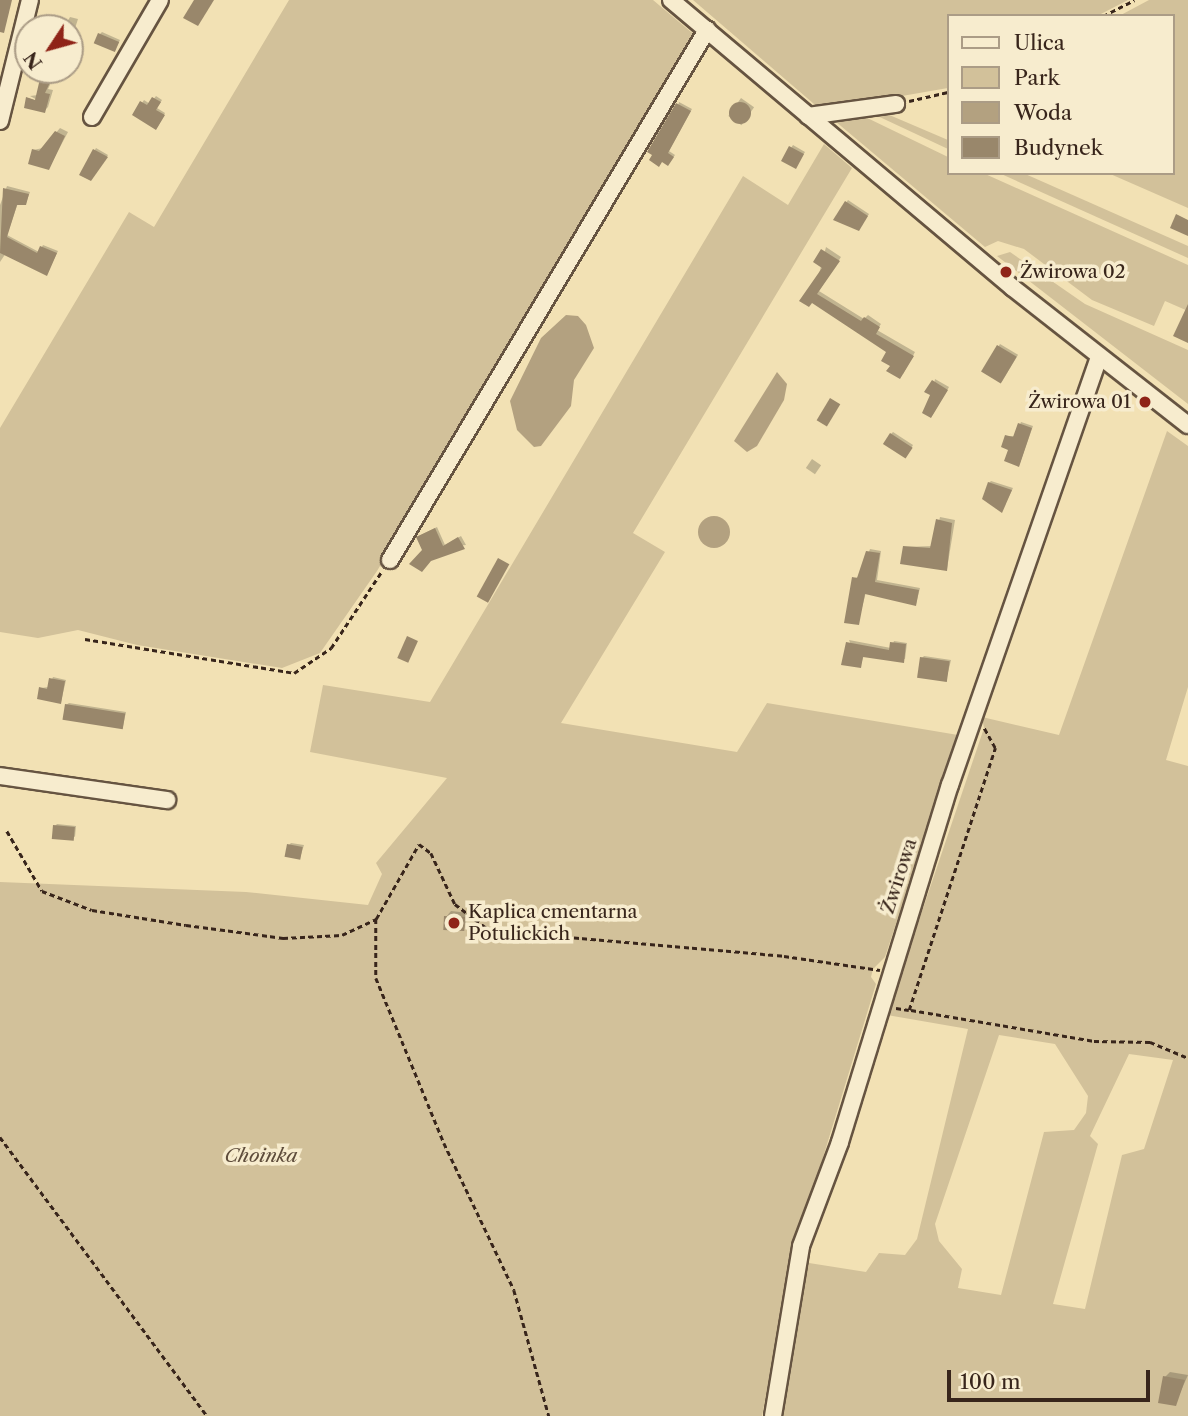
<!DOCTYPE html>
<html>
<head>
<meta charset="utf-8">
<style>
  body { margin:0 }
  #map { position:relative; width:1188px; height:1416px; overflow:hidden; background:#f2e1b4; font-family:"Libre Caslon Text",serif }
  div>[style] { position:absolute }
  [style*='--x'] { left:calc(var(--x)*1px); top:calc(var(--y)*1px); width:calc(var(--w)*1px); rotate:calc(var(--a)*1deg) }
  .green>* { inset:0; background:#d2c19a }
  .water>* { inset:0; background:#b3a180 }
  .round { border-radius:50% }
  .shadow>* { inset:0; background:#0003; transform-origin:0 0 }
  .building>* { inset:0; background:#99876b; transform-origin:0 0 }
  .path>* { height:2.5px; margin-top:-1.25px; transform-origin:0; background:repeating-linear-gradient(90deg,#38251b 0 5px,transparent 0 8.5px) }
  .roads { filter:drop-shadow(2px 0 #665441) drop-shadow(-2px 0 #665441) drop-shadow(0 2px #665441) drop-shadow(0 -2px #665441) }
  .minor>* { height:16px; margin:-8px; padding:0 8px; transform-origin:8px; border-radius:8px; background:#f7ecce }
  .dots>* { width:19px; height:19px; translate:-50% -50%; box-sizing:border-box; border:4px solid #f7ecce; border-radius:50% }
  span { translate:-50% -50%; white-space:nowrap; text-align:center; line-height:1.15; -webkit-text-stroke:7px #f7ecce; paint-order:stroke }
  .poi-label { font-size:19px; color:#38251b }
  .left { translate:0 -50%; text-align:left }
  .right { translate:-100% -50%; text-align:right }
  .street-label { font-size:19px; color:#38251b }
  .park-label { font-size:19px; color:#5e4c3b; font-style:italic }
  .legend { position:absolute; left:947px; top:14px; width:228px; height:161px; box-sizing:border-box; background:#f7ecce; border:2px solid #ab9c86; margin:0; padding:9px 12px; list-style:none; font-size:21px; color:#38251b }
  .legend li { display:flex; align-items:center; gap:14px; height:35px }
  .legend b { width:35px; border:2px solid #ab9c86 }
  .north { position:absolute; left:14px; top:14px; width:70px; height:70px; box-sizing:border-box; background:#f7ecce; border:2px solid #ab9c86; border-radius:50%; rotate:234deg; font-size:19px; font-weight:700; line-height:28px; text-align:center; color:#38251b }
  .north::after { content:''; display:block; margin:auto; width:24px; height:32px; background:#8f2418; clip-path:polygon(50% 0,100% 100%,50% 72%,0 100%) }
  .scale { position:absolute; left:947px; top:1370px; width:203px; height:32px; box-sizing:border-box; border:4px solid #38251b; border-top:0; padding-left:9px; font-size:21px; line-height:24px; white-space:nowrap; color:#38251b; -webkit-text-stroke:5px #f7ecce; paint-order:stroke }
</style>
</head>
<body>
<div id="map">
  <div class="green">
    <div style="clip-path:polygon(289px 0,653px 0,697px 37px,377px 571px,320px 653px,282px 668px,137px 645px,78px 630px,38px 638px,0 632px,0 428px,129px 212px,154px 227px)"></div>
    <div style="clip-path:polygon(693px 0,1128px 0,1097px 16px,948px 16px,948px 88px,821px 110px)"></div>
    <div style="clip-path:polygon(1149px 0,1188px 0,1188px 208px,1108px 173px,1172px 173px,1172px 16px,1119px 16px)"></div>
    <div style="clip-path:polygon(880px 111px,948px 140px,948px 149px,869px 112px)"></div>
    <div style="clip-path:polygon(859px 114px,948px 157px,948px 173px,983px 173px,1188px 265px,1188px 311px,1165px 301px,1154px 326px,1092px 300px,1024px 249px,998px 241px,985px 247px,829px 116px)"></div>
    <div style="clip-path:polygon(824px 144px,852px 168px,633px 533px,665px 552px,561px 723px,737px 752px,767px 703px,958px 735px,885px 957px,873px 969px,871px 977px,876px 984px,791px 1262px,762px 1416px,0 1416px,0 882px,246px 892px,368px 905px,382px 874px,376px 863px,447px 778px,310px 752px,323px 685px,430px 702px,743px 176px,788px 205px)"></div>
    <div style="clip-path:polygon(999px 173px,1023px 173px,1188px 246px,1188px 258px)"></div>
    <div style="clip-path:polygon(1010px 252px,1085px 304px,1188px 350px,1188px 404px,997px 256px)"></div>
    <div style="clip-path:polygon(evenodd,1167px 431px,1188px 446px,1188px 687px,1166px 760px,1188px 766px,1188px 1416px,784px 1416px,783px 1388px,809px 1263px,866px 1272px,879px 1253px,905px 1255px,917px 1239px,968px 1029px,887px 1015px,984px 728px,982px 717px,1059px 735px,1167px 431px,999px 1035px,1055px 1044px,1088px 1096px,1086px 1113px,1074px 1130px,1044px 1132px,1001px 1295px,958px 1288px,962px 1269px,939px 1241px,935px 1224px,999px 1035px,1167px 431px,1129px 1054px,1173px 1060px,1144px 1149px,1122px 1155px,1085px 1309px,1053px 1304px,1098px 1144px,1090px 1136px,1129px 1054px)"></div>
  </div>
  <div class="water">
    <div style="clip-path:polygon(566px 315px,578px 316px,586px 325px,594px 348px,574px 380px,571px 406px,541px 446px,534px 447px,517px 430px,510px 401px,541px 338px)"></div>
    <div style="clip-path:polygon(777px 372px,787px 384px,784px 400px,757px 446px,747px 452px,734px 441px)"></div>
    <div class="round" style="left:698px;top:516px;width:32px;height:32px"></div>
  </div>
  <div class="shadow">
    <div style="clip-path:polygon(70px 17px,78px 19px,70px 44px,70px 28px,64px 28px)"></div>
    <div style="clip-path:polygon(102px 32px,120px 40px,115px 50px,100px 34px)"></div>
    <div style="clip-path:polygon(57px 70px,48px 89px,53px 90px,48px 107px,44px 111px,26px 106px,28px 98px,43px 103px,30px 96px,38px 95px,43px 74px,36px 70px)"></div>
    <div style="clip-path:polygon(156px 96px,162px 100px,157px 108px,165px 113px,158px 126px,134px 115px,144px 100px,150px 104px)"></div>
    <div style="left:741px;top:98px;width:16px;height:22px;rotate:35deg"></div>
    <div style="clip-path:polygon(679px 102px,692px 109px,669px 151px,675px 155px,670px 162px,663px 160px)"></div>
    <div style="clip-path:polygon(60px 128px,68px 132px,49px 168px,33px 150px,43px 148px)"></div>
    <div style="clip-path:polygon(793px 145px,805px 152px,797px 165px,783px 160px)"></div>
    <div style="clip-path:polygon(96px 148px,108px 155px,93px 177px,82px 174px)"></div>
    <div style="clip-path:polygon(7px 186px,30px 192px,26px 203px,18px 203px,7px 235px,39px 252px,43px 245px,58px 251px,48px 272px,6px 253px,0 262px,0 205px)"></div>
    <div style="clip-path:polygon(848px 200px,869px 214px,860px 227px,835px 220px)"></div>
    <div style="clip-path:polygon(826px 247px,841px 257px,819px 291px,864px 319px,868px 315px,881px 324px,877px 330px,915px 352px,903px 374px,892px 365px,888px 351px,812px 301px)"></div>
    <div style="left:1000px;top:344px;width:21px;height:32px;rotate:31deg"></div>
    <div style="clip-path:polygon(935px 379px,949px 387px,933px 414px,932px 394px)"></div>
    <div style="clip-path:polygon(1021px 422px,1033px 426px,1020px 463px,1007px 436px,1015px 436px)"></div>
    <div style="clip-path:polygon(893px 432px,913px 445px,908px 454px,891px 434px)"></div>
    <div style="left:812px;top:459px;width:11px;height:11px;rotate:34deg"></div>
    <div style="clip-path:polygon(991px 481px,1013px 488px,1003px 509px,989px 483px)"></div>
    <div style="clip-path:polygon(940px 517px,955px 520px,947px 569px,905px 547px,933px 546px)"></div>
    <div style="clip-path:polygon(437px 527px,445px 545px,461px 536px,466px 545px,424px 550px,419px 536px)"></div>
    <div style="clip-path:polygon(870px 549px,881px 551px,877px 580px,920px 588px,916px 604px,866px 592px,858px 623px,853px 578px,860px 577px)"></div>
    <div style="clip-path:polygon(849px 640px,891px 648px,894px 641px,907px 643px,905px 659px,864px 655px,860px 667px)"></div>
    <div style="clip-path:polygon(924px 656px,951px 660px,946px 681px,922px 658px)"></div>
    <div style="clip-path:polygon(53px 677px,66px 680px,61px 702px,41px 688px,49px 687px)"></div>
    <div style="clip-path:polygon(69px 703px,126px 712px,123px 726px,66px 705px)"></div>
    <div style="clip-path:polygon(57px 824px,76px 826px,75px 837px,55px 826px)"></div>
    <div style="clip-path:polygon(291px 843px,304px 845px,300px 858px,289px 845px)"></div>
    <div style="clip-path:polygon(451px 911px,469px 913px,464px 929px,446px 917px)"></div>
    <div style="clip-path:polygon(1170px 1372px,1188px 1375px,1175px 1404px,1165px 1377px)"></div>
  </div>
  <div class="building">
    <div style="clip-path:polygon(0 0,12px 0,4px 33px,0 32px)"></div>
    <div style="clip-path:polygon(194px 0,214px 0,198px 26px,183px 18px)"></div>
    <div style="left:98px;top:33px;width:23px;height:11px;rotate:23deg"></div>
    <div style="clip-path:polygon(42px 70px,56px 70px,45px 93px,50px 94px,45px 113px,24px 108px,26px 97px,35px 100px)"></div>
    <div style="clip-path:polygon(152px 97px,161px 102px,156px 110px,165px 115px,156px 130px,132px 115px,140px 101px,147px 105px)"></div>
    <div class="round" style="left:729px;top:102px;width:22px;height:22px"></div>
    <div style="clip-path:polygon(676px 103px,691px 111px,668px 153px,674px 157px,668px 166px,662px 162px,659px 167px,649px 160px,652px 155px,647px 152px)"></div>
    <div style="clip-path:polygon(55px 131px,65px 136px,49px 170px,28px 164px,32px 149px,39px 151px)"></div>
    <div style="left:789px;top:146px;width:17px;height:17px;rotate:28deg"></div>
    <div style="clip-path:polygon(93px 149px,108px 157px,91px 181px,79px 175px)"></div>
    <div style="clip-path:polygon(3px 188px,29px 194px,26px 205px,17px 205px,7px 237px,37px 253px,40px 246px,57px 253px,47px 276px,0 253px)"></div>
    <div style="clip-path:polygon(845px 201px,868px 216px,859px 231px,833px 220px)"></div>
    <div style="clip-path:polygon(1176px 214px,1188px 220px,1188px 236px,1170px 228px)"></div>
    <div style="clip-path:polygon(821px 249px,840px 261px,817px 294px,861px 321px,864px 317px,880px 327px,876px 334px,914px 356px,900px 379px,886px 371px,890px 366px,881px 361px,886px 352px,812px 303px,809px 307px,799px 301px,822px 268px,813px 262px)"></div>
    <div style="clip-path:polygon(1188px 304px,1188px 343px,1173px 336px)"></div>
    <div style="left:997px;top:345px;width:23px;height:31px;rotate:31deg"></div>
    <div style="clip-path:polygon(932px 380px,948px 390px,931px 418px,922px 413px,930px 395px,924px 392px)"></div>
    <div style="left:830px;top:398px;width:12px;height:26px;rotate:31deg"></div>
    <div style="clip-path:polygon(1018px 423px,1032px 428px,1019px 467px,1004px 461px,1008px 450px,1001px 447px,1005px 435px,1013px 437px)"></div>
    <div style="left:890px;top:433px;width:27px;height:13px;rotate:33deg"></div>
    <div style="clip-path:polygon(988px 482px,1012px 490px,1002px 513px,982px 499px)"></div>
    <div style="clip-path:polygon(936px 519px,952px 523px,947px 571px,900px 564px,903px 546px,930px 548px)"></div>
    <div style="clip-path:polygon(435px 528px,443px 546px,458px 537px,465px 549px,431px 561px,422px 572px,409px 564px,422px 550px,416px 537px)"></div>
    <div style="clip-path:polygon(866px 551px,880px 553px,875px 582px,919px 590px,916px 606px,865px 594px,859px 625px,844px 623px,852px 577px,857px 578px)"></div>
    <div style="left:498px;top:558px;width:13px;height:44px;rotate:29deg"></div>
    <div style="left:407px;top:636px;width:12px;height:24px;rotate:24deg"></div>
    <div style="clip-path:polygon(846px 642px,889px 650px,890px 642px,906px 644px,904px 663px,863px 657px,861px 668px,841px 665px)"></div>
    <div style="left:920px;top:657px;width:30px;height:21px;rotate:8deg"></div>
    <div style="clip-path:polygon(49px 678px,65px 681px,61px 704px,37px 699px,39px 687px,47px 689px)"></div>
    <div style="left:65px;top:704px;width:61px;height:16px;rotate:9deg"></div>
    <div style="left:53px;top:825px;width:22px;height:14px;rotate:5deg"></div>
    <div style="left:287px;top:844px;width:16px;height:13px;rotate:11deg"></div>
    <div style="left:444px;top:916px;width:21px;height:14px;rotate:3deg"></div>
    <div style="clip-path:polygon(1163px 1376px,1185px 1380px,1176px 1406px,1158px 1403px)"></div>
  </div>
  <div class="path">
    <div style="--x:1103;--y:16;--w:35;--a:-27"></div>
    <div style="--x:909;--y:101;--w:40;--a:-13"></div>
    <div style="--x:85;--y:639;--w:212;--a:9.2"></div>
    <div style="--x:294;--y:673;--w:45;--a:-34"></div>
    <div style="--x:331;--y:648;--w:92;--a:-56.5"></div>
    <div style="--x:7;--y:831;--w:69;--a:59.7"></div>
    <div style="--x:42;--y:891;--w:53;--a:20.8"></div>
    <div style="--x:92;--y:910;--w:95;--a:9.1"></div>
    <div style="--x:186;--y:925;--w:98;--a:7.6"></div>
    <div style="--x:283;--y:938;--w:59;--a:-2.9"></div>
    <div style="--x:342;--y:935;--w:38;--a:-25"></div>
    <div style="--x:376;--y:919;--w:86;--a:-60.2"></div>
    <div style="--x:419;--y:844;--w:15;--a:37"></div>
    <div style="--x:431;--y:853;--w:56;--a:64.8"></div>
    <div style="--x:455;--y:904;--w:43;--a:37.4"></div>
    <div style="--x:489;--y:930;--w:296;--a:5"></div>
    <div style="--x:784;--y:956;--w:97;--a:8.3"></div>
    <div style="--x:376;--y:919;--w:59;--a:90"></div>
    <div style="--x:376;--y:978;--w:178;--a:67.6"></div>
    <div style="--x:444;--y:1143;--w:163;--a:64.5"></div>
    <div style="--x:514;--y:1290;--w:131;--a:74.5"></div>
    <div style="--x:896;--y:1008;--w:13;--a:9"></div>
    <div style="--x:909;--y:1010;--w:276;--a:-71.8"></div>
    <div style="--x:995;--y:748;--w:23;--a:-119"></div>
    <div style="--x:911;--y:1010;--w:186;--a:9.6"></div>
    <div style="--x:1094;--y:1041;--w:56;--a:1"></div>
    <div style="--x:1150;--y:1042;--w:41;--a:22.8"></div>
    <div style="--x:0;--y:1137;--w:347;--a:53.4"></div>
  </div>
  <div class="roads">
    <div class="minor">
      <div style="--x:671;--y:0;--w:447;--a:40.1"></div>
      <div style="--x:1013;--y:288;--w:222;--a:38.1"></div>
      <div style="--x:808;--y:116;--w:89;--a:-7.8"></div>
      <div style="--x:92;--y:117;--w:135;--a:-59.8"></div>
      <div style="--x:0;--y:121;--w:125;--a:-76.1"></div>
      <div style="--x:390;--y:560;--w:618;--a:-59.12"></div>
      <div style="--x:0;--y:776;--w:169;--a:8.2"></div>
      <div style="--x:773;--y:1416;--w:172;--a:-80.6"></div>
      <div style="--x:801;--y:1246;--w:111;--a:-69.4"></div>
      <div style="--x:840;--y:1142;--w:374;--a:-72.9"></div>
      <div style="--x:950;--y:785;--w:453;--a:-70.8"></div>
    </div>
  </div>
  <div class="dots">
    <div style="left:1006px;top:272px;background:#8f2418"></div>
    <div style="left:1145px;top:402px;background:#8f2418"></div>
    <div style="left:454px;top:923px;background:#8f2418"></div>
  </div>
  <div class="poi-label">
    <span class="left" style="left:1020px;top:272px">Żwirowa 02</span>
    <span class="right" style="left:1131px;top:402px">Żwirowa 01</span>
    <span class="left" style="left:468px;top:923px">Kaplica cmentarna<br>Potulickich</span>
  </div>
  <div class="street-label">
    <span style="left:899px;top:876px;rotate:-72deg">Żwirowa</span>
  </div>
  <div class="park-label">
    <span style="left:261px;top:1156px">Choinka</span>
  </div>
  <ul class="legend">
  <li><b style="height:9px;background:#f7ecce"></b>Ulica</li>
  <li><b style="height:19px;background:#d2c19a"></b>Park</li>
  <li><b style="height:19px;background:#b3a180"></b>Woda</li>
  <li><b style="height:19px;background:#99876b"></b>Budynek</li>
  </ul>
  <div class="north">N</div>
  <div class="scale">100 m</div>
</div>
</body>
</html>
